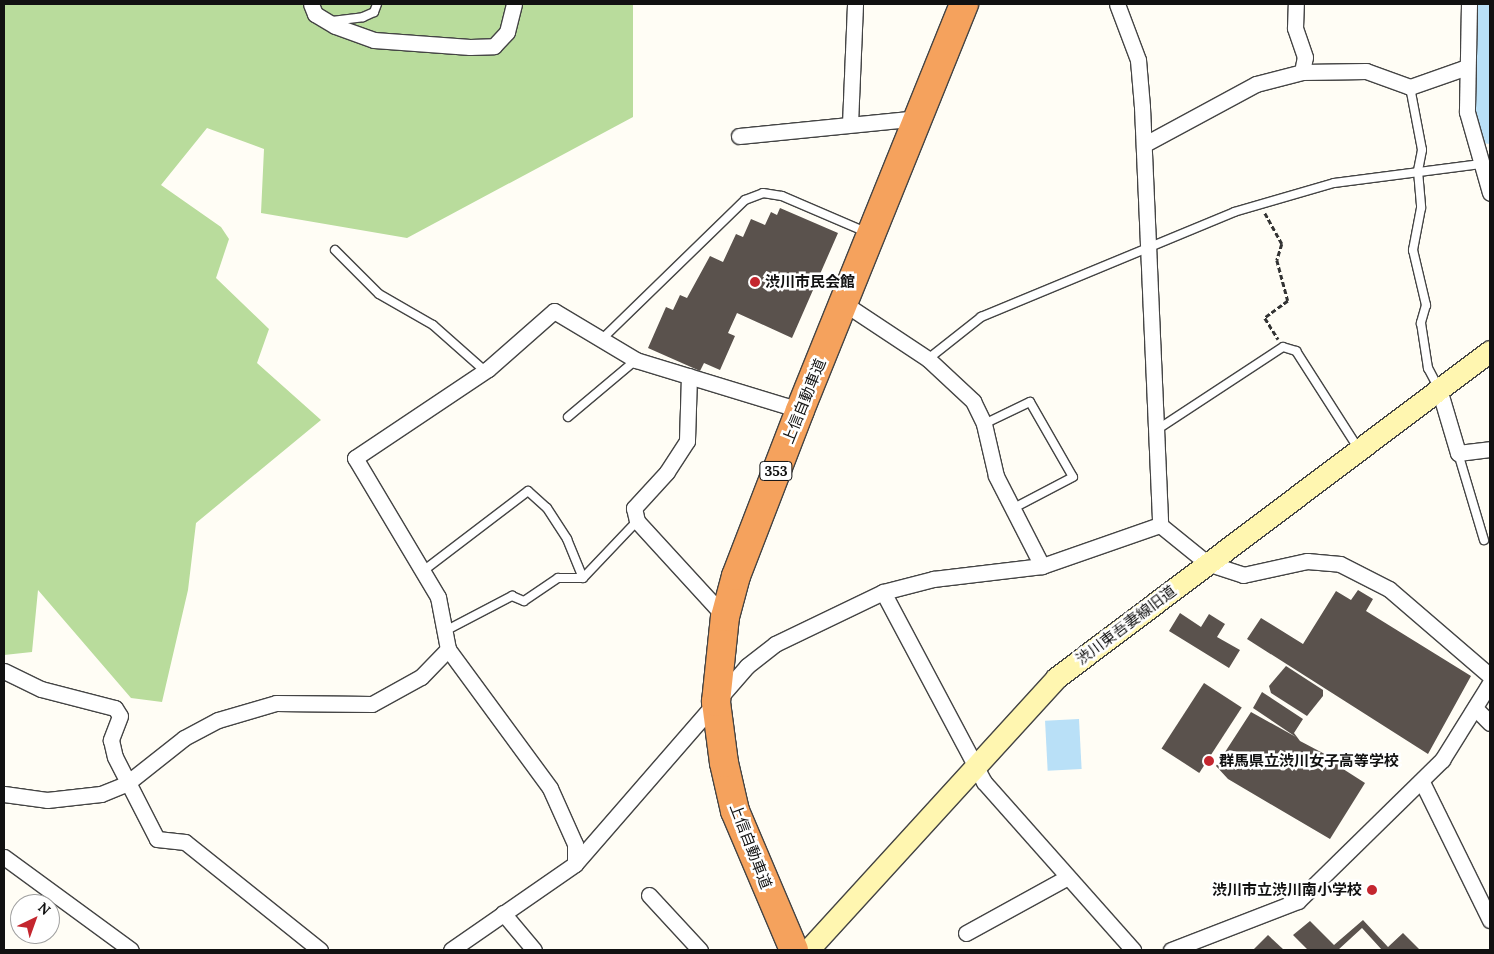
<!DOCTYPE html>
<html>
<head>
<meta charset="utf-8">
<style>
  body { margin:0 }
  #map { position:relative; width:1494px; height:954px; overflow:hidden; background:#fffdf5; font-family:Lora,"Noto Sans JP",serif }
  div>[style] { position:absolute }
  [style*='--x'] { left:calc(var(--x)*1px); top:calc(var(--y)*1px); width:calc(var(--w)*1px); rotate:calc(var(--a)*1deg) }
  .forest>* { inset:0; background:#b9dc9c }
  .water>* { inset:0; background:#b9e0f7; transform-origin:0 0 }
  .river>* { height:24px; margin:-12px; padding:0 12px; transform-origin:12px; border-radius:12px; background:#b9e0f7 }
  .building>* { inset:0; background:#5a524d; transform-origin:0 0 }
  .path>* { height:2.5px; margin-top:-1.25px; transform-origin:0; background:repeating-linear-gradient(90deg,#333 0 5px,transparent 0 7.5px) }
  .roads { filter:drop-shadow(1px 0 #444) drop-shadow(-1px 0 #444) drop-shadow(0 1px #444) drop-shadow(0 -1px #444) }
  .lane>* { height:8px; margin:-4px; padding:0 4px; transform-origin:4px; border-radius:4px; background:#fff }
  .street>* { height:15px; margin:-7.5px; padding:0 7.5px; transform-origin:7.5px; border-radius:7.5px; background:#fff }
  .secondary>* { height:21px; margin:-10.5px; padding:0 10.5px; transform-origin:10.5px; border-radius:10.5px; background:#fff6b0 }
  .highway>* { height:28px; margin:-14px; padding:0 14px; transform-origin:14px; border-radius:14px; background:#f5a25d }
  .dots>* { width:14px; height:14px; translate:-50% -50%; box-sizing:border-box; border:2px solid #fff; border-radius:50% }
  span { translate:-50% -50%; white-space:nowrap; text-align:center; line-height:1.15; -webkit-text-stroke:5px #fff; paint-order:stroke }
  .shield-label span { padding:1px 4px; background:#fff; border:1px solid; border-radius:4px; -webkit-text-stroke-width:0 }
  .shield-label { font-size:14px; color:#111; font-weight:700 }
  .poi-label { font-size:15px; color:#111; font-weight:700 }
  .left { translate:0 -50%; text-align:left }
  .right { translate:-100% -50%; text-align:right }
  .street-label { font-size:15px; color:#111 }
  .frame { position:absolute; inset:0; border:5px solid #111; pointer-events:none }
  .north { position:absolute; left:10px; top:894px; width:50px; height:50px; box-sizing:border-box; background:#fff; border:1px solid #a0a0a0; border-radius:50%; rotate:42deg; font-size:14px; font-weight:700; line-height:20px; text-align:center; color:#111 }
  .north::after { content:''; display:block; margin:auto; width:18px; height:22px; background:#c4262e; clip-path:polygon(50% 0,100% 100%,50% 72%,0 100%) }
</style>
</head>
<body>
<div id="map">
  <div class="forest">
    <div style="clip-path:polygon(4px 4px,633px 4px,633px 117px,407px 238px,261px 213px,264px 149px,207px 128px,161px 185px,221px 227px,229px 239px,216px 278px,269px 329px,257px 363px,321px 420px,196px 523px,188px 590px,162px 702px,131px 698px,38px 590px,32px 652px,4px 655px)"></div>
  </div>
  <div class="water">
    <div style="left:1079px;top:719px;width:50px;height:34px;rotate:87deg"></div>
  </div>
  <div class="river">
    <div style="--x:1485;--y:4;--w:101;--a:91.1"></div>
    <div style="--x:1483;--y:105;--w:28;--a:75"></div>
  </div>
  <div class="building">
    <div style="clip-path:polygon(780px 208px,838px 233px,792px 338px,737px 313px,728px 333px,735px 336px,720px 370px,704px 363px,700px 371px,648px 348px,666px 307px,673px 310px,680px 295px,687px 298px,710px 256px,723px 262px,736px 234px,743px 237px,751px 219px,765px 225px,771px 212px,777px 215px)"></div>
    <div style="clip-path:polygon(1358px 590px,1373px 599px,1366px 611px,1471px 676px,1428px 754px,1247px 639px,1261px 618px,1303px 644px,1336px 591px,1351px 600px)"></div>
    <div style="clip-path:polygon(1180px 613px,1201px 627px,1209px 614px,1225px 624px,1217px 637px,1240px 650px,1229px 668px,1169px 631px)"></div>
    <div style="clip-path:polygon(1286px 666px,1323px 690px,1323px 696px,1307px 716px,1271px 693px,1269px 686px)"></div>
    <div style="left:1204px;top:683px;width:45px;height:78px;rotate:33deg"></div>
    <div style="clip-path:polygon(1262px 692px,1303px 719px,1294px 733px,1300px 741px,1338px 761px,1340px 767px,1365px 783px,1330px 839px,1228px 779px,1216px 766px,1251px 712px,1296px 737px,1253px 708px)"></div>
    <div style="clip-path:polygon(1363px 920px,1388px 947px,1403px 933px,1420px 950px,1382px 950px,1362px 928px,1338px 950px,1308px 950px,1293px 935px,1310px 921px,1334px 945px)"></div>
    <div style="clip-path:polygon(1268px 935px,1284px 950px,1253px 950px)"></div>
  </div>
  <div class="path">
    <div style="--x:1265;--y:213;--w:35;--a:61"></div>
    <div style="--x:1282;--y:244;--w:17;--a:107"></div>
    <div style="--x:1277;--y:260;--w:42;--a:75"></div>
    <div style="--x:1288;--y:301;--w:29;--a:144"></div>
    <div style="--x:1265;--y:318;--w:25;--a:58"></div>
  </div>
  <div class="roads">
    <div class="lane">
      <div style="--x:332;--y:21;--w:31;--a:-7"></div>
      <div style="--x:363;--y:17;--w:12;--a:-24"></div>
      <div style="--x:374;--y:12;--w:9;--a:-69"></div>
      <div style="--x:1410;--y:87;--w:64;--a:79.2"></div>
      <div style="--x:1422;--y:150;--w:21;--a:101"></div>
      <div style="--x:1418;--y:171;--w:37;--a:85"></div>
      <div style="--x:1421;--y:208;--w:43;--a:100.8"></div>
      <div style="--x:1413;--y:250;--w:57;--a:76.7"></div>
      <div style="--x:1426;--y:305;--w:19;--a:106"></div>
      <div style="--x:1421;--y:323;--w:46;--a:81.2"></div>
      <div style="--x:1428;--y:368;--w:21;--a:62"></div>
      <div style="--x:335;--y:250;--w:62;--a:45"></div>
      <div style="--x:379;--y:294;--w:62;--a:29.9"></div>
      <div style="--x:433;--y:325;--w:69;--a:41.5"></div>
      <div style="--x:601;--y:340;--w:201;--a:-44.2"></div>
      <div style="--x:745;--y:200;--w:19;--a:-21"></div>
      <div style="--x:763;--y:193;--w:19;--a:9"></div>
      <div style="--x:782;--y:196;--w:91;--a:23.2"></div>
      <div style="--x:928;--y:359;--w:68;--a:-38.4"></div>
      <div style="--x:981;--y:317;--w:274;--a:-22.5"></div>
      <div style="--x:1234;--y:212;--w:104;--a:-16.2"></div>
      <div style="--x:1334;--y:183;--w:148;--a:-7.4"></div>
      <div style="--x:568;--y:417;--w:89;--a:-40"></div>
      <div style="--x:984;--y:424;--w:51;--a:-25.6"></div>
      <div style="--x:1030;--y:402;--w:86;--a:60.2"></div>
      <div style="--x:1073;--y:477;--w:69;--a:152.3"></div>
      <div style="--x:1155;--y:431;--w:153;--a:-33.3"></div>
      <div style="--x:1283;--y:347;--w:14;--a:17"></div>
      <div style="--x:1296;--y:351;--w:115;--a:57.4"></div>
      <div style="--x:1458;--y:453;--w:91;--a:73.4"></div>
      <div style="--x:423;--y:571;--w:132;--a:-37.3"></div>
      <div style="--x:528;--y:491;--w:25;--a:42"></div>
      <div style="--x:547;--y:508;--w:37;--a:57"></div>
      <div style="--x:567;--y:539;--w:42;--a:67.7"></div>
      <div style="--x:445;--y:631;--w:76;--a:-27.6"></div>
      <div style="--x:512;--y:596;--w:13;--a:23"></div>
      <div style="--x:524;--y:601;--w:41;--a:-34.1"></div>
      <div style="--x:558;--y:578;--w:25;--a:0"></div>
      <div style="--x:583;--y:578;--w:79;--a:-46.5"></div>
    </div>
    <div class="street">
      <div style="--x:311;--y:4;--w:11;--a:68"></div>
      <div style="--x:315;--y:14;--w:23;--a:31"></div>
      <div style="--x:335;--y:26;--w:41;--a:19.7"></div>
      <div style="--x:374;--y:40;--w:96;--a:4.2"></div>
      <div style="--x:470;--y:47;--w:24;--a:-2"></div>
      <div style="--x:494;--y:46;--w:19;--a:-47"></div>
      <div style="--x:507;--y:32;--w:29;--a:-76"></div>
      <div style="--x:1117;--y:4;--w:60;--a:69.4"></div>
      <div style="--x:1138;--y:60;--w:47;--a:85.1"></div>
      <div style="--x:1142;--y:107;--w:418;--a:87.5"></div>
      <div style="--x:1160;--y:525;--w:60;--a:39"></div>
      <div style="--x:1207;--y:563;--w:38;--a:18"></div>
      <div style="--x:1243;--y:575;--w:66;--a:-12.3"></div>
      <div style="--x:1307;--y:561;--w:33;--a:5"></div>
      <div style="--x:1340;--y:564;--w:55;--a:27"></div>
      <div style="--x:1389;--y:589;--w:133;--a:40.7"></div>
      <div style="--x:1469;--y:4;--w:108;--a:91.1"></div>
      <div style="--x:1467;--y:112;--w:84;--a:74.1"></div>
      <div style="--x:1302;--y:72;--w:64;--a:-0.9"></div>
      <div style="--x:1366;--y:71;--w:47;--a:20"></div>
      <div style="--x:1410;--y:87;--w:60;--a:-19.3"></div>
      <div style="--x:850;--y:124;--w:120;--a:-87.6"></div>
      <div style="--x:739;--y:136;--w:181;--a:-5.7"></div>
      <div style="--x:1145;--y:144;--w:126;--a:-28.4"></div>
      <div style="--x:1256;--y:84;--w:48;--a:-14.6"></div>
      <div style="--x:1302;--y:72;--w:15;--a:-79"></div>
      <div style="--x:1305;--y:57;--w:31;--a:-109"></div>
      <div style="--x:1295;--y:28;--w:24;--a:-88"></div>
      <div style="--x:845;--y:304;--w:100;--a:33.5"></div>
      <div style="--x:928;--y:359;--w:62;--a:43"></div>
      <div style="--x:973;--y:401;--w:25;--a:64"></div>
      <div style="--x:984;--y:424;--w:53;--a:77"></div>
      <div style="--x:996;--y:476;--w:101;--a:62.9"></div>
      <div style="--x:689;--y:376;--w:65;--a:91.8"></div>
      <div style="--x:687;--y:441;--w:37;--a:123"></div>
      <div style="--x:667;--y:472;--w:49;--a:132.5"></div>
      <div style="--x:634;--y:508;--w:13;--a:77"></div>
      <div style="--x:637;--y:521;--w:130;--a:47.5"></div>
      <div style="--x:1439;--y:389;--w:67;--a:73.5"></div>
      <div style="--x:1458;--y:453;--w:32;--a:-7"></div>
      <div style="--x:883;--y:592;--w:215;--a:62"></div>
      <div style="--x:984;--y:782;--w:225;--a:48.4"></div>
      <div style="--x:4;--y:671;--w:41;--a:25.9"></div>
      <div style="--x:41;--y:689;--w:76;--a:14.4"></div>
      <div style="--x:115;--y:708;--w:9;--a:58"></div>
      <div style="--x:120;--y:716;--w:26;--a:111"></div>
      <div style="--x:111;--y:740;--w:17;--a:77"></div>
      <div style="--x:115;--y:757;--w:92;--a:62.9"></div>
      <div style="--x:157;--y:839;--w:28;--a:6"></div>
      <div style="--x:185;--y:842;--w:173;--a:38.7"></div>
      <div style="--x:1475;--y:708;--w:21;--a:45"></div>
      <div style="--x:1422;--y:782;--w:154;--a:63.8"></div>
      <div style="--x:4;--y:794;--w:43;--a:7.9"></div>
      <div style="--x:47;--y:800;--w:54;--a:-6.3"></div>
      <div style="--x:101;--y:794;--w:27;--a:-22"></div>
      <div style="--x:126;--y:784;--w:74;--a:-38.4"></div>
      <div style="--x:184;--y:738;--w:38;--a:-28"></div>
      <div style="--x:218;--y:720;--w:60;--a:-16.3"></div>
      <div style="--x:276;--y:703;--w:96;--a:0.6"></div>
      <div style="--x:372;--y:704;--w:56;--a:-28.9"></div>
      <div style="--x:421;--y:677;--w:39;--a:-46"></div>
      <div style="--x:4;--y:857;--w:157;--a:36.2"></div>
      <div style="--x:575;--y:864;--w:20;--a:-90"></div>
      <div style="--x:575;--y:844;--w:61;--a:-114.1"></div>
      <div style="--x:550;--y:788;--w:172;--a:-126.3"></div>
      <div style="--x:448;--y:649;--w:53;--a:-100.9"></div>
      <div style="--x:438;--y:597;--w:162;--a:-120.8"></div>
      <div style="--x:355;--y:458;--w:160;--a:-33.8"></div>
      <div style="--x:488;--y:369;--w:88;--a:-41.3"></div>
      <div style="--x:554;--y:311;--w:96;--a:30.9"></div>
      <div style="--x:636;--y:360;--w:171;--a:17"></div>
      <div style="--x:649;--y:895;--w:75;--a:47.2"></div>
      <div style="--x:503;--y:913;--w:48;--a:50"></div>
      <div style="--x:966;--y:933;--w:116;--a:-28.8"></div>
      <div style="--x:451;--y:950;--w:151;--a:-34.7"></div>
      <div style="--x:575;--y:864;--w:262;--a:-49"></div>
      <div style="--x:747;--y:666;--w:36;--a:-38"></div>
      <div style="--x:775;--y:644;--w:120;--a:-25.7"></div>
      <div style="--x:883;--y:592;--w:52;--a:-14.6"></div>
      <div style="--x:933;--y:579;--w:110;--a:-6.8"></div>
      <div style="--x:1042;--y:566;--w:125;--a:-19.2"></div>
      <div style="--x:1171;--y:950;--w:136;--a:-21.1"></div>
      <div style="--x:1298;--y:901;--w:202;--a:-44.4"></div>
      <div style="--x:1442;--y:760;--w:91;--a:-58.1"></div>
    </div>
    <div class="secondary">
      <div style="--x:808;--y:950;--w:368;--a:-47.6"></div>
      <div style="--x:1056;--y:678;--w:543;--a:-37"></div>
    </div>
    <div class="highway">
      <div style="--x:794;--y:950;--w:151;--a:-113"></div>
      <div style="--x:735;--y:811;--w:49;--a:-102.9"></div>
      <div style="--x:724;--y:763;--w:62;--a:-97.5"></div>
      <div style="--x:716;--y:702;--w:85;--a:-84"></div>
      <div style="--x:725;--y:617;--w:42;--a:-75"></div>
      <div style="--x:736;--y:576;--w:178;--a:-68.9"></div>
      <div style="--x:800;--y:410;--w:438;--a:-68"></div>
    </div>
  </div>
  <div class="dots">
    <div style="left:755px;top:282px;background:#c4262e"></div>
    <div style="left:1209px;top:761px;background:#c4262e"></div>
    <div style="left:1372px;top:890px;background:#c4262e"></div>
  </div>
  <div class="shield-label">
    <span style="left:776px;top:471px">353</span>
  </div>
  <div class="poi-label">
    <span class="left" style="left:765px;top:282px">渋川市民会館</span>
    <span class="left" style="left:1219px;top:761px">群馬県立渋川女子高等学校</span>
    <span class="right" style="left:1362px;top:890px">渋川市立渋川南小学校</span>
  </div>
  <div class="street-label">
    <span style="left:804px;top:401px;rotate:-68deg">上信自動車道</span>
    <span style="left:1126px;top:625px;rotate:-37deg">渋川東吾妻線旧道</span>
    <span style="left:751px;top:846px;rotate:69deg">上信自動車道</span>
  </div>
  <div class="frame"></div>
  <div class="north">N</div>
</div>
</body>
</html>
